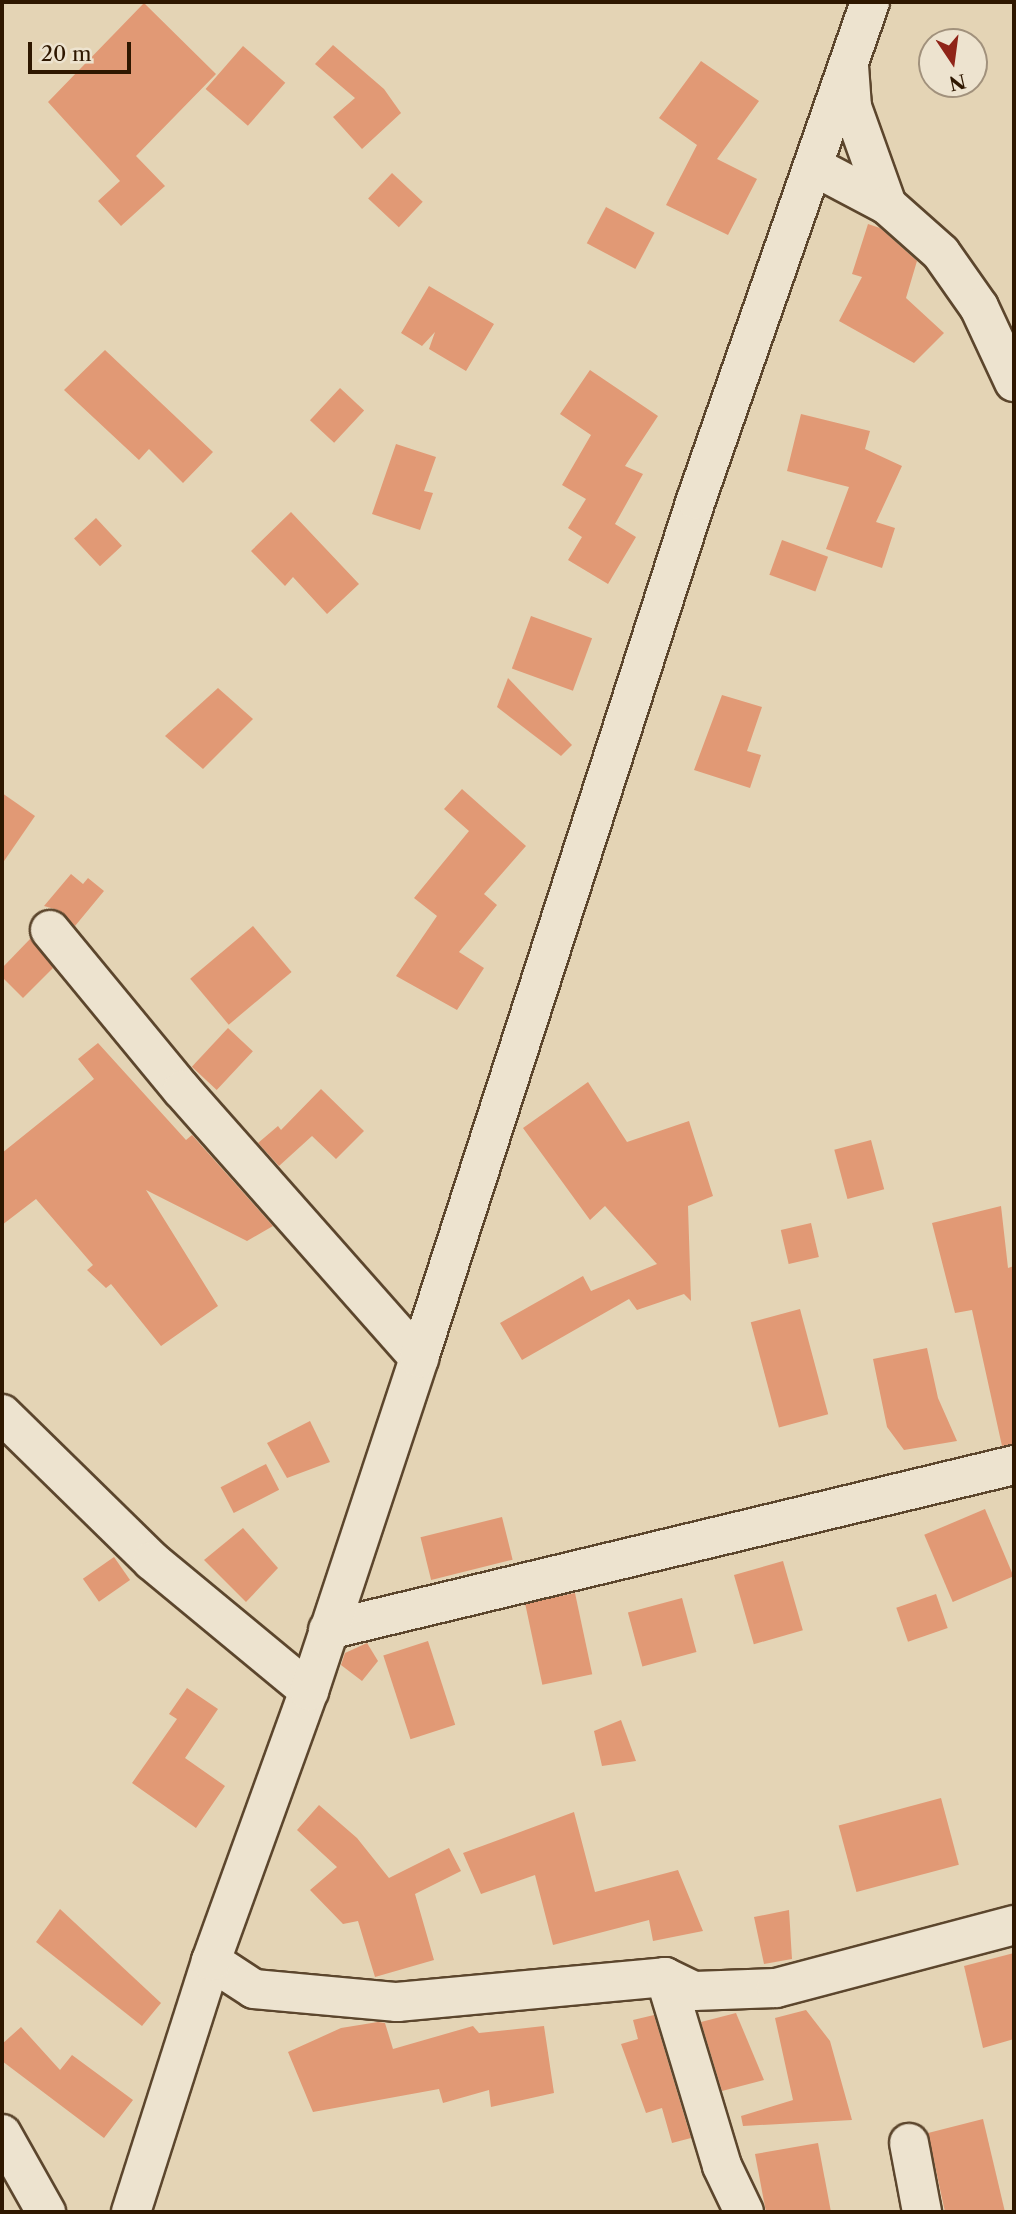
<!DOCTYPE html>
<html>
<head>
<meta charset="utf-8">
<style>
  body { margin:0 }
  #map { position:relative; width:1016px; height:2214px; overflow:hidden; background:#e4d4b5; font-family:"Libre Caslon Text",serif }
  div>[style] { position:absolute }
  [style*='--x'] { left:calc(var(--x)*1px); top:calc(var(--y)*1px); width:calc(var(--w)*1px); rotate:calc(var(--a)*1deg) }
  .building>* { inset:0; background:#e19975; transform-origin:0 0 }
  .roads { filter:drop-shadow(2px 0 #5c462d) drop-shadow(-2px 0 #5c462d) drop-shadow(0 2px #5c462d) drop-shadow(0 -2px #5c462d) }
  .minor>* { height:38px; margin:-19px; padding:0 19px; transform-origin:19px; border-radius:19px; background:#ede3cf }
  span { translate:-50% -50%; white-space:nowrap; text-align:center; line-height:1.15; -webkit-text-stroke:7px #ede3cf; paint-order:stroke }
  .frame { position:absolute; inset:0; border:4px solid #2e1700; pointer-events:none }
  .north { position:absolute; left:918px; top:28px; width:70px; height:70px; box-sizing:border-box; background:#ede3cf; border:2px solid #a1917c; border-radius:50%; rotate:167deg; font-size:19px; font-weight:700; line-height:28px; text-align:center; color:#2e1700 }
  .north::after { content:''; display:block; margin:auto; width:24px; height:32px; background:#8f2418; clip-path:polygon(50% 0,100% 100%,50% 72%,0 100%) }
  .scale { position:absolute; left:28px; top:42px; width:103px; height:32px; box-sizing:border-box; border:4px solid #2e1700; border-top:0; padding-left:9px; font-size:21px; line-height:24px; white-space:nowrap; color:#2e1700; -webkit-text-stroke:5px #ede3cf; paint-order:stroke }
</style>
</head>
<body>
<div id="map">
  <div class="building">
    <div style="clip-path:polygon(144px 3px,216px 74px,136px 156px,165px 186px,121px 226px,98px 201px,120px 181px,48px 102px)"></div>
    <div style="clip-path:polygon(333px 45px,384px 89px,401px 113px,362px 149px,333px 117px,355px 98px,315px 64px)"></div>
    <div style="left:243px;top:46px;width:56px;height:57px;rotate:41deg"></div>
    <div style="clip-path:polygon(701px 61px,759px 101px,717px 159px,757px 179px,728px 235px,666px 205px,697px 145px,659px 118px)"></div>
    <div style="left:392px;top:173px;width:42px;height:35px;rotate:43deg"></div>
    <div style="left:606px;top:207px;width:55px;height:41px;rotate:28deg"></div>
    <div style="clip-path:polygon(868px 224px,880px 228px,917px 261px,906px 298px,944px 333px,914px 363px,839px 321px,862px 277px,852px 274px)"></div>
    <div style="clip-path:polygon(429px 286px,494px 324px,466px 371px,429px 349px,435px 332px,422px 346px,401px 333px)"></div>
    <div style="clip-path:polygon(105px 350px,213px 452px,183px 483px,149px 449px,139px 460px,64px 390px)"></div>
    <div style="clip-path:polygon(590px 370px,658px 416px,625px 466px,643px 474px,615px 524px,636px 537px,608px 584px,568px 560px,582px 537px,568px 528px,586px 499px,562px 485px,591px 435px,560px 414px)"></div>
    <div style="left:340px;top:388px;width:33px;height:44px;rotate:43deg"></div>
    <div style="clip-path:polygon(801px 414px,870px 431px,865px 449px,902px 466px,876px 522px,895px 528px,882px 568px,826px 549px,849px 487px,787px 471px)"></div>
    <div style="clip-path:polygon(396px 444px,436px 457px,424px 491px,433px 493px,420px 530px,372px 514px)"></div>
    <div style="clip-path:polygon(291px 512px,359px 584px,327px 614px,293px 577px,285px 586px,251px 551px)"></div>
    <div style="left:96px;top:518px;width:38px;height:30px;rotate:47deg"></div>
    <div style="left:782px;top:540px;width:49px;height:37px;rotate:20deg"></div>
    <div style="left:531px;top:616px;width:65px;height:56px;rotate:20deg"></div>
    <div style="clip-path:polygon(508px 678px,572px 745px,561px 756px,497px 707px)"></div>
    <div style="clip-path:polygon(218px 688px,253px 719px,203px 769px,165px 736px)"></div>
    <div style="clip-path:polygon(722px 695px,762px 707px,747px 751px,761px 755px,750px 788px,694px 770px)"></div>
    <div style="clip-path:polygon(462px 789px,526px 846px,484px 894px,497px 905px,459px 952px,484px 968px,457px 1010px,396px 976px,437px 916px,414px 898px,469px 831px,444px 809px)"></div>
    <div style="clip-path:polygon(2px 793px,35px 816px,2px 864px)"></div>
    <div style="clip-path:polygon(71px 874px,83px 884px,88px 878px,104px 891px,75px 926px,58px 910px,44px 906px)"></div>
    <div style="left:253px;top:926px;width:60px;height:82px;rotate:50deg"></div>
    <div style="clip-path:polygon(31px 938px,53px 968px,23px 998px,2px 977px,2px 968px)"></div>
    <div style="left:228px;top:1028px;width:34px;height:53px;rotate:43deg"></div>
    <div style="clip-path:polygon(98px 1043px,186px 1140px,192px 1135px,273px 1226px,247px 1241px,146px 1190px,218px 1306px,161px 1346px,111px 1284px,106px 1288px,87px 1270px,93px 1265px,36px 1199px,2px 1225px,2px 1153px,94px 1079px,78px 1059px)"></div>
    <div style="clip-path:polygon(588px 1082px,627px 1142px,689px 1121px,713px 1196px,688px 1206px,691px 1301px,684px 1294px,637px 1310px,629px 1299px,522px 1360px,500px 1323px,583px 1276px,591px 1291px,657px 1264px,605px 1206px,590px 1220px,523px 1128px)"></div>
    <div style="clip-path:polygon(321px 1089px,364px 1131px,336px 1159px,312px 1136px,279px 1166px,258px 1143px,278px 1126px,281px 1130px)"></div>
    <div style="left:871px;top:1140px;width:51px;height:38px;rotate:75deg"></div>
    <div style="clip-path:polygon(1001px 1206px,1008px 1268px,1014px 1266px,1014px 1444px,1002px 1446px,972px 1310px,955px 1313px,932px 1223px)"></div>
    <div style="left:811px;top:1223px;width:35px;height:31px;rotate:77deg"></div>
    <div style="left:800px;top:1309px;width:109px;height:51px;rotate:75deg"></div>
    <div style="clip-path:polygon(927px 1348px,938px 1398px,957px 1441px,904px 1450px,887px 1427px,873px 1359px)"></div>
    <div style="clip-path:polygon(310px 1421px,330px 1462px,287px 1478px,267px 1443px)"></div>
    <div style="left:266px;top:1464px;width:29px;height:51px;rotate:63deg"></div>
    <div style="left:985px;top:1509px;width:73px;height:66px;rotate:67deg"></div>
    <div style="left:502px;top:1517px;width:44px;height:84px;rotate:76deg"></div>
    <div style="clip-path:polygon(243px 1528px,278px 1568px,246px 1602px,204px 1560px)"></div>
    <div style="left:114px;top:1557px;width:28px;height:38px;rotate:55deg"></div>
    <div style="left:783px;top:1561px;width:72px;height:51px;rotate:74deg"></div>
    <div style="left:575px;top:1593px;width:83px;height:51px;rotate:78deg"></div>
    <div style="left:936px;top:1594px;width:36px;height:42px;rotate:71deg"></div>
    <div style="left:682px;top:1598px;width:56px;height:56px;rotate:75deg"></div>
    <div style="left:428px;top:1641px;width:88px;height:47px;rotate:72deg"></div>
    <div style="clip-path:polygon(367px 1643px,378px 1661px,362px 1681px,341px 1665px,345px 1653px)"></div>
    <div style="clip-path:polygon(187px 1688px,218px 1709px,185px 1758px,225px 1786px,196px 1828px,132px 1783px,177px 1719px,169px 1714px)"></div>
    <div style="clip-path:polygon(621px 1720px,636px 1761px,602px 1766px,594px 1731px)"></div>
    <div style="left:941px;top:1798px;width:69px;height:106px;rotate:75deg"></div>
    <div style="clip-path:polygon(319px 1805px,357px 1838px,389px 1878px,449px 1848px,461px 1871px,415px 1894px,434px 1960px,375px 1977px,358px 1921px,343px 1924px,310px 1890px,337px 1867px,297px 1830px)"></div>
    <div style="clip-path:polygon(574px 1812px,595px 1892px,678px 1870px,703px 1931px,653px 1941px,649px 1920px,553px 1945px,535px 1875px,481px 1894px,463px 1853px)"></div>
    <div style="clip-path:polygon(60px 1909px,161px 2003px,142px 2026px,36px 1942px)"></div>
    <div style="clip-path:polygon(789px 1910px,792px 1959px,764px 1964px,754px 1917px)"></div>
    <div style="clip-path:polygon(1014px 1953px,1014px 2039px,983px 2048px,964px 1966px)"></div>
    <div style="clip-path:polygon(806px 2010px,830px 2041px,852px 2120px,743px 2126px,741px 2116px,793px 2100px,775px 2018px)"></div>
    <div style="clip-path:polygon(736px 2013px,764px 2080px,722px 2091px,701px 2022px)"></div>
    <div style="clip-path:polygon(654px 2015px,691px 2138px,672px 2143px,662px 2108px,646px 2113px,621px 2044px,638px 2039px,633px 2020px)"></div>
    <div style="clip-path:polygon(378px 2022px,385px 2023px,393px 2049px,473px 2026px,479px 2033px,544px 2026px,554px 2093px,491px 2107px,489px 2090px,443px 2103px,439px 2089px,313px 2112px,288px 2052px,341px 2028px)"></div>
    <div style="clip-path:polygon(21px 2027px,60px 2070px,72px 2055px,133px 2100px,104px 2138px,2px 2061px,2px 2044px)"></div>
    <div style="clip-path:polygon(983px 2119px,1005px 2212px,945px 2212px,928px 2133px)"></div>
    <div style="clip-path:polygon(818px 2143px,831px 2212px,766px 2212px,755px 2154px)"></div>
  </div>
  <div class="roads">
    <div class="minor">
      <div style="--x:849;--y:66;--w:41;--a:85.8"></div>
      <div style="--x:852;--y:107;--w:104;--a:70.3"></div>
      <div style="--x:813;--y:166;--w:84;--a:27.8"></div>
      <div style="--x:887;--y:205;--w:72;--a:41.6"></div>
      <div style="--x:941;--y:253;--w:66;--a:54.9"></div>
      <div style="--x:979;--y:307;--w:83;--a:65"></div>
      <div style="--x:50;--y:930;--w:207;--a:50.5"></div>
      <div style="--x:182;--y:1090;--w:358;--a:48.5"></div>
      <div style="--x:2;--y:1414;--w:210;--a:44.4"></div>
      <div style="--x:152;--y:1561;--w:204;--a:39.6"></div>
      <div style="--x:328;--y:1630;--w:706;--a:-13.52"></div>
      <div style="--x:211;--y:1961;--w:51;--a:33.1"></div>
      <div style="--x:254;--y:1989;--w:144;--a:5.2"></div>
      <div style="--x:397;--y:2002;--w:269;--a:-5.3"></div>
      <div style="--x:665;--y:1977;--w:32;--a:26"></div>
      <div style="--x:694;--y:1991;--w:82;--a:-2.1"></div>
      <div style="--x:776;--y:1988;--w:246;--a:-14.8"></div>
      <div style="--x:665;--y:1977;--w:197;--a:73.2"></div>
      <div style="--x:722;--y:2166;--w:51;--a:64.4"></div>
      <div style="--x:2;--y:2134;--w:90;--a:60.6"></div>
      <div style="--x:909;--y:2143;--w:70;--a:79.3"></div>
      <div style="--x:131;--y:2212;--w:263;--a:-72.3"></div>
      <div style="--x:211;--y:1961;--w:287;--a:-70.1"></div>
      <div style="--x:309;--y:1691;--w:351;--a:-71.7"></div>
      <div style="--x:419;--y:1358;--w:902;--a:-72.11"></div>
      <div style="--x:696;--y:500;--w:528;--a:-70.74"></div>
    </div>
  </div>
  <div class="frame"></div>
  <div class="north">N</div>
  <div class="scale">20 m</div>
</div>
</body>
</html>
